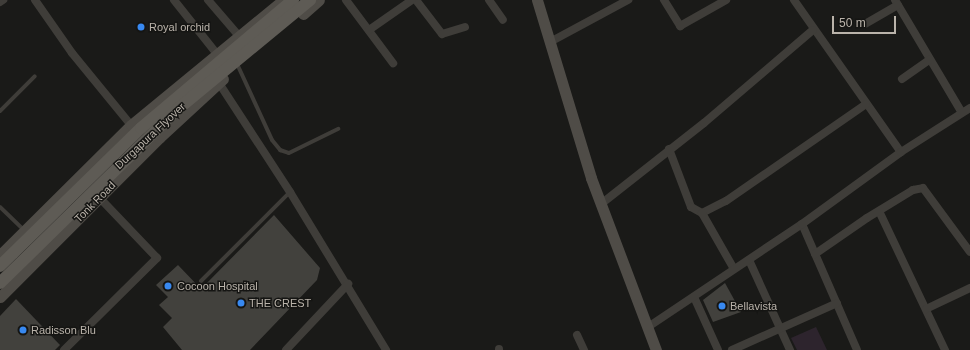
<!DOCTYPE html>
<html>
<head>
<meta charset="utf-8">
<style>
  body { margin:0 }
  #map { position:relative; width:970px; height:350px; overflow:hidden; background:#1a1a18; font-family:Arial,sans-serif }
  div>[style] { position:absolute }
  [style*='--x'] { left:calc(var(--x)*1px); top:calc(var(--y)*1px); width:calc(var(--w)*1px); rotate:calc(var(--a)*1deg) }
  .green>* { inset:0; background:#2d242d }
  .building>* { inset:0; background:#42413d }
  .lane>* { height:4px; margin:-2px; padding:0 2px; transform-origin:2px; border-radius:2px; background:#3f3d39 }
  .street>* { height:8px; margin:-4px; padding:0 4px; transform-origin:4px; border-radius:4px; background:#3f3d39 }
  .secondary>* { height:11px; margin:-5.5px; padding:0 5.5px; transform-origin:5.5px; border-radius:5.5px; background:#4f4c47 }
  .primary-bridge>* { height:12px; margin:-6px; padding:0 6px; transform-origin:6px; border-radius:6px; background:#5e5b55 }
  .dots>* { width:11px; height:11px; translate:-50% -50%; box-sizing:border-box; border:2px solid #151513; border-radius:50% }
  span { translate:-50% -50%; white-space:nowrap; text-align:center; line-height:1.15; -webkit-text-stroke:3px #151513; paint-order:stroke }
  .poi-label { font-size:11px; color:#bab3aa }
  .left { translate:0 -50%; text-align:left }
  .street-label { font-size:11px; color:#bab3aa }
  .scale { position:absolute; left:832px; top:16px; width:64px; height:18px; box-sizing:border-box; border:2px solid #bab3aa; border-top:0; padding-left:5px; font-size:12px; line-height:14px; white-space:nowrap; color:#bab3aa; -webkit-text-stroke:3px #151513; paint-order:stroke }
</style>
</head>
<body>
<div id="map">
  <div class="green">
    <div style="clip-path:polygon(816px 327px,827px 350px,797px 350px,791px 338px)"></div>
  </div>
  <div class="building">
    <div style="clip-path:polygon(274px 215px,320px 268px,317px 280px,250px 350px,182px 350px,163px 327px,172px 318px,159px 305px,168px 297px,156px 285px,178px 265px,201px 289px)"></div>
    <div style="clip-path:polygon(725px 283px,741px 312px,713px 322px,703px 300px)"></div>
    <div style="clip-path:polygon(16px 299px,60px 345px,55px 350px,0 350px,0 316px)"></div>
  </div>
  <div class="lane">
    <div style="--x:238;--y:66;--w:81;--a:65.3"></div>
    <div style="--x:272;--y:140;--w:13;--a:51"></div>
    <div style="--x:280;--y:150;--w:9;--a:18"></div>
    <div style="--x:289;--y:153;--w:55;--a:-26.1"></div>
    <div style="--x:0;--y:111;--w:49;--a:-45"></div>
    <div style="--x:0;--y:207;--w:33;--a:44"></div>
    <div style="--x:201;--y:281;--w:126;--a:-45"></div>
  </div>
  <div class="street">
    <div style="--x:35;--y:0;--w:65;--a:55.1"></div>
    <div style="--x:72;--y:53;--w:93;--a:50.7"></div>
    <div style="--x:174;--y:0;--w:69;--a:51.5"></div>
    <div style="--x:208;--y:0;--w:48;--a:49.3"></div>
    <div style="--x:346;--y:0;--w:79;--a:53.3"></div>
    <div style="--x:416;--y:0;--w:43;--a:52.6"></div>
    <div style="--x:442;--y:34;--w:24;--a:-17"></div>
    <div style="--x:489;--y:0;--w:24;--a:55"></div>
    <div style="--x:664;--y:0;--w:31;--a:58"></div>
    <div style="--x:680;--y:26;--w:53;--a:-29.5"></div>
    <div style="--x:794;--y:0;--w:186;--a:54.9"></div>
    <div style="--x:895;--y:0;--w:131;--a:59.3"></div>
    <div style="--x:0;--y:2;--w:4;--a:-34"></div>
    <div style="--x:865;--y:24;--w:38;--a:-30"></div>
    <div style="--x:369;--y:30;--w:52;--a:-34.9"></div>
    <div style="--x:550;--y:42;--w:89;--a:-28.3"></div>
    <div style="--x:902;--y:79;--w:33;--a:-35"></div>
    <div style="--x:217;--y:80;--w:134;--a:56.9"></div>
    <div style="--x:290;--y:192;--w:185;--a:58.7"></div>
    <div style="--x:669;--y:149;--w:62;--a:69.2"></div>
    <div style="--x:691;--y:207;--w:13;--a:29"></div>
    <div style="--x:702;--y:213;--w:27;--a:-27"></div>
    <div style="--x:726;--y:201;--w:170;--a:-34.7"></div>
    <div style="--x:601;--y:204;--w:131;--a:-38.2"></div>
    <div style="--x:704;--y:123;--w:143;--a:-40.5"></div>
    <div style="--x:879;--y:211;--w:154;--a:64.6"></div>
    <div style="--x:702;--y:213;--w:64;--a:60.3"></div>
    <div style="--x:802;--y:224;--w:137;--a:66.4"></div>
    <div style="--x:815;--y:254;--w:63;--a:-34.7"></div>
    <div style="--x:867;--y:218;--w:54;--a:-31.3"></div>
    <div style="--x:913;--y:190;--w:10;--a:-11"></div>
    <div style="--x:923;--y:188;--w:79;--a:53.7"></div>
    <div style="--x:749;--y:260;--w:99;--a:65.5"></div>
    <div style="--x:694;--y:297;--w:58;--a:65.6"></div>
    <div style="--x:926;--y:309;--w:49;--a:-25.5"></div>
    <div style="--x:648;--y:327;--w:185;--a:-33.8"></div>
    <div style="--x:802;--y:224;--w:122;--a:-36"></div>
    <div style="--x:901;--y:152;--w:82;--a:-32.5"></div>
    <div style="--x:577;--y:335;--w:17;--a:65"></div>
    <div style="--x:499;--y:349;--w:1;--a:90"></div>
    <div style="--x:64;--y:350;--w:131;--a:-44.7"></div>
    <div style="--x:157;--y:258;--w:84;--a:-133.6"></div>
    <div style="--x:286;--y:350;--w:91;--a:-46.8"></div>
    <div style="--x:732;--y:350;--w:115;--a:-24.1"></div>
  </div>
  <div class="secondary">
    <div style="--x:537;--y:0;--w:186;--a:73.1"></div>
    <div style="--x:591;--y:178;--w:184;--a:69.3"></div>
    <div style="--x:303;--y:14;--w:21;--a:-41"></div>
    <div style="--x:0;--y:255;--w:185;--a:-44.8"></div>
    <div style="--x:131;--y:125;--w:197;--a:-39.4"></div>
    <div style="--x:0;--y:297;--w:225;--a:-45"></div>
    <div style="--x:159;--y:138;--w:87;--a:-42.7"></div>
  </div>
  <div class="primary-bridge">
    <div style="--x:0;--y:266;--w:197;--a:-44.4"></div>
    <div style="--x:141;--y:128;--w:199;--a:-40.1"></div>
    <div style="--x:0;--y:283;--w:250;--a:-44.4"></div>
    <div style="--x:179;--y:108;--w:170;--a:-39.5"></div>
  </div>
  <div class="dots">
    <div style="left:141px;top:27px;background:#3889f1"></div>
    <div style="left:168px;top:286px;background:#3889f1"></div>
    <div style="left:241px;top:303px;background:#3889f1"></div>
    <div style="left:722px;top:306px;background:#3889f1"></div>
    <div style="left:23px;top:330px;background:#3889f1"></div>
  </div>
  <div class="poi-label">
    <span class="left" style="left:149px;top:27px">Royal orchid</span>
    <span class="left" style="left:177px;top:286px">Cocoon Hospital</span>
    <span class="left" style="left:249px;top:303px">THE CREST</span>
    <span class="left" style="left:730px;top:306px">Bellavista</span>
    <span class="left" style="left:31px;top:330px">Radisson Blu</span>
  </div>
  <div class="street-label">
    <span style="left:150px;top:136px;rotate:-43deg">Durgapura Flyover</span>
    <span style="left:95px;top:202px;rotate:-45deg">Tonk Road</span>
  </div>
  <div class="scale">50 m</div>
</div>
</body>
</html>
